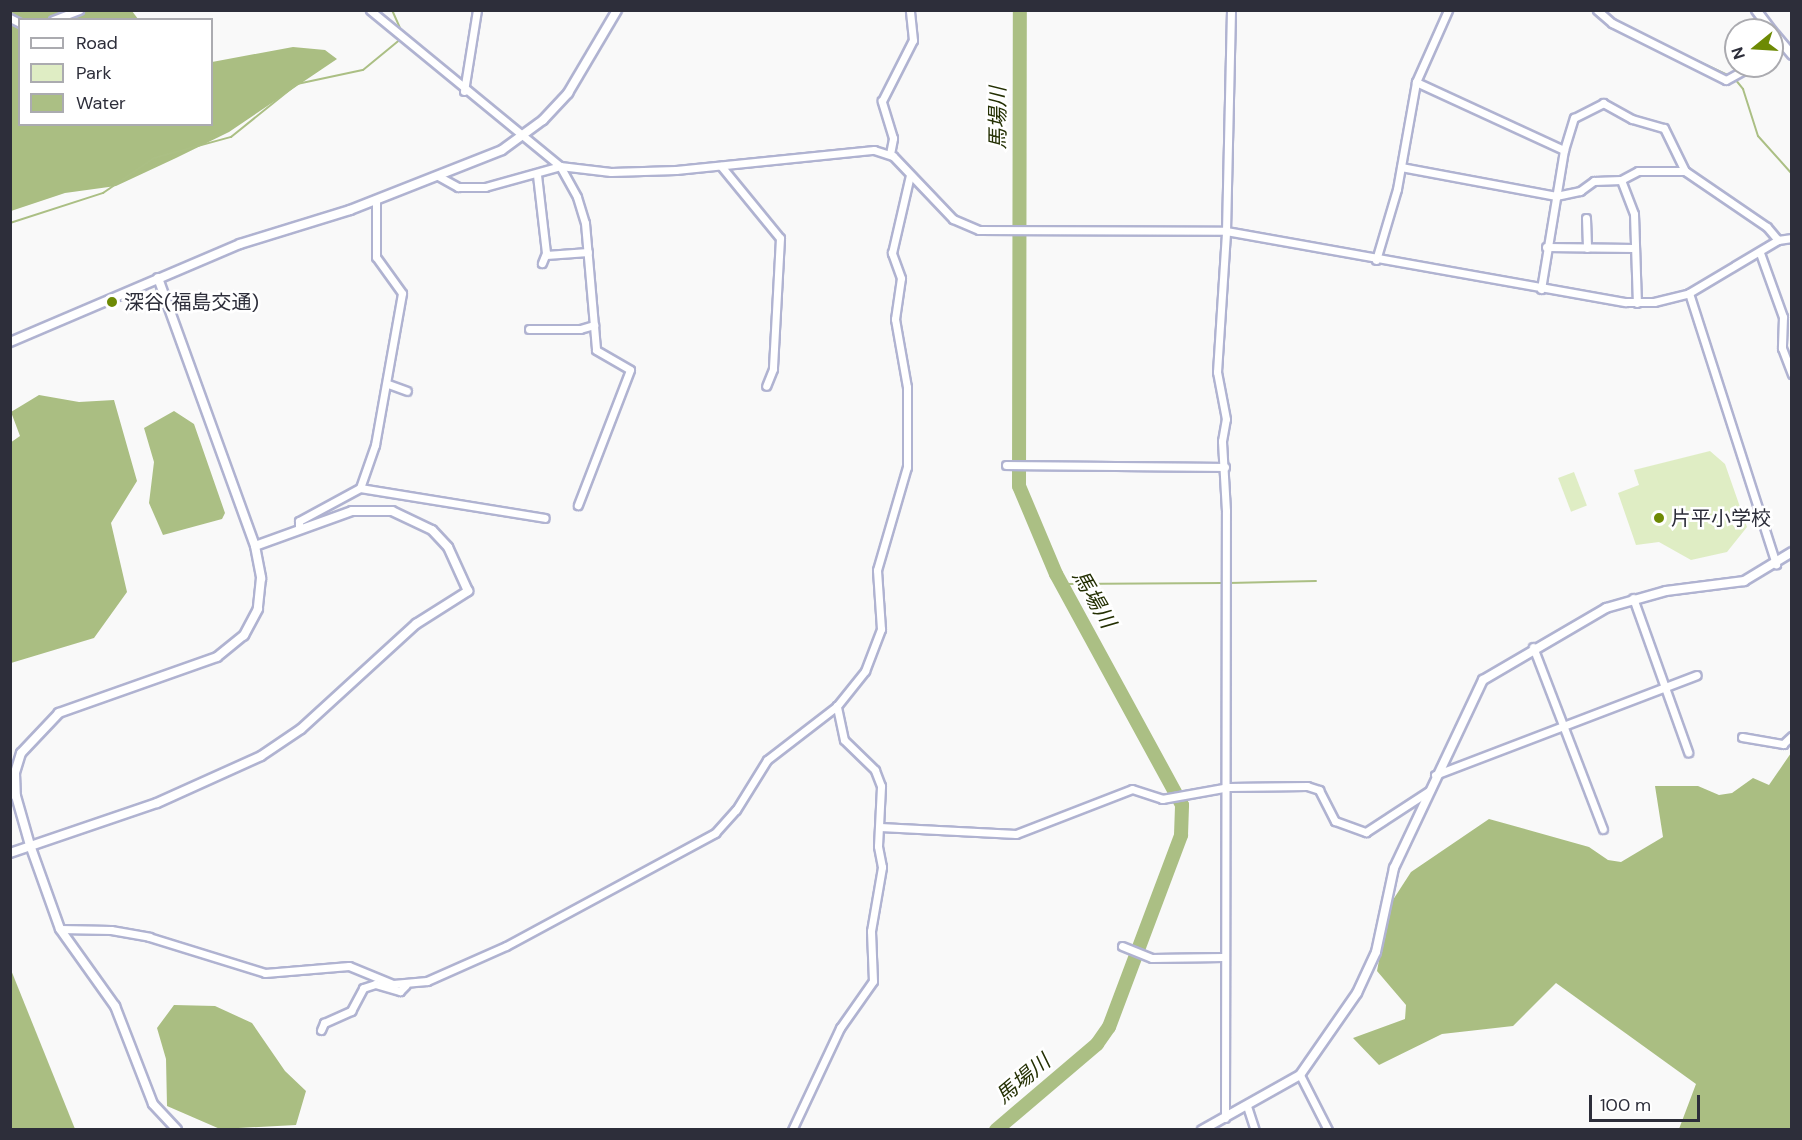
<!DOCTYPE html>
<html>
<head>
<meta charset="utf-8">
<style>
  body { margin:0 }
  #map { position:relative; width:1802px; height:1140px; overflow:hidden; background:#f9f9f9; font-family:"DM Sans","Noto Sans JP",sans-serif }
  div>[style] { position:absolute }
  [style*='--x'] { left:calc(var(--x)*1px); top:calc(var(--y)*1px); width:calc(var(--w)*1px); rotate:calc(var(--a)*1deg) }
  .green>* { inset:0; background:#dfedc4; transform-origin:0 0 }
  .forest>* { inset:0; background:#aabe82 }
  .water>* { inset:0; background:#abbf84 }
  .stream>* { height:2px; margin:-1px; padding:0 1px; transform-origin:1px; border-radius:1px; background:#abbf84 }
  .river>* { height:14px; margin:-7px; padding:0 7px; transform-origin:7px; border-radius:7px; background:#abbf84 }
  .roads { filter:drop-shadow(2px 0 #b0b3d1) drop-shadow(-2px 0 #b0b3d1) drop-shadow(0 2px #b0b3d1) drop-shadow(0 -2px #b0b3d1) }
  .minor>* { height:7px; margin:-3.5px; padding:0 3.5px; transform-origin:3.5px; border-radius:3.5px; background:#fff }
  .tertiary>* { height:8px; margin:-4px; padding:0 4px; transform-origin:4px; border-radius:4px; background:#fff }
  .dots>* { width:16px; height:16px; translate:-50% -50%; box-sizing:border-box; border:3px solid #fff; border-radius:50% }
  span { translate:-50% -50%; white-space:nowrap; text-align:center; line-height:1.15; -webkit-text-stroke:5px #fff; paint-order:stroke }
  .poi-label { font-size:20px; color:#2d2e3a }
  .left { translate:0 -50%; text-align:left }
  .water-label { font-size:21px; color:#243003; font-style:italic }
  .frame { position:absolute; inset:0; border:12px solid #2d2e3a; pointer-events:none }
  .legend { position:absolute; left:18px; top:18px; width:195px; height:108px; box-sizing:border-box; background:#fff; border:2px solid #ababb0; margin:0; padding:8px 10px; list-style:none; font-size:18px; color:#2d2e3a }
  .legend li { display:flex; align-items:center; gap:12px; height:30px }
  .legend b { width:30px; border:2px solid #ababb0 }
  .north { position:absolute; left:1724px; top:18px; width:60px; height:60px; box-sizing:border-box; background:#fff; border:2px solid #ababb0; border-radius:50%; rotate:252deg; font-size:16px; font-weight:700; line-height:24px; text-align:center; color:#2d2e3a }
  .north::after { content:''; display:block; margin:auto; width:21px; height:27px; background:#6d8a04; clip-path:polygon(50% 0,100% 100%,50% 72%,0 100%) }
  .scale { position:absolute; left:1589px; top:1095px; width:111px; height:27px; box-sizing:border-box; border:3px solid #2d2e3a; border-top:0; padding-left:8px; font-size:18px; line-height:21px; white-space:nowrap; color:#2d2e3a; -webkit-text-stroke:4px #fff; paint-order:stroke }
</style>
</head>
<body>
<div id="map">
  <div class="green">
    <div style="clip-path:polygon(1710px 451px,1725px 464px,1747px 527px,1727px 552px,1691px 560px,1659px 542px,1636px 545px,1618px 493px,1639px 485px,1634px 470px)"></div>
    <div style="left:1574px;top:472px;width:36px;height:17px;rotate:69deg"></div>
  </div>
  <div class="forest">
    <div style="clip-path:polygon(11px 11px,132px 11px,138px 19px,20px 20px,20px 124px,212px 124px,212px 62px,293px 47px,325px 50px,337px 59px,229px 132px,176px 158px,116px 186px,65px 193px,11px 211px)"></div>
    <div style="clip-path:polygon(39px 395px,79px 402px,114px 400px,137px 481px,111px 523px,127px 592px,94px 638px,11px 663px,10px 443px,20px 436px,11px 412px)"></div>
    <div style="clip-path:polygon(1791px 753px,1791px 1129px,1679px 1129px,1696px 1084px,1556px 983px,1513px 1026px,1442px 1034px,1379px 1065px,1353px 1038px,1405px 1019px,1406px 1005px,1377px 971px,1389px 906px,1411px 872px,1489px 819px,1589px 847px,1608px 860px,1621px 862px,1663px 837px,1655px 786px,1698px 786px,1719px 795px,1732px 793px,1753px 778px,1769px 785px)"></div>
    <div style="clip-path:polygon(11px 970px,75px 1129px,11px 1129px)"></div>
    <div style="clip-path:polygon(174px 1005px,215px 1006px,252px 1023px,285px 1071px,306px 1091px,296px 1125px,220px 1129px,167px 1106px,166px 1059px,157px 1028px)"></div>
  </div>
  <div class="water">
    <div style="clip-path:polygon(174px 411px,194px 424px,225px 513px,222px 519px,163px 535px,149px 503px,154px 462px,144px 428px)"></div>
  </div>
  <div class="stream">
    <div style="--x:392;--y:10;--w:24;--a:66"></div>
    <div style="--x:1659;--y:43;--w:78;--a:24.9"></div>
    <div style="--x:1735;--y:79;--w:13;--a:51"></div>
    <div style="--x:1743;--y:89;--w:49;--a:72.3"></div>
    <div style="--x:1758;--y:136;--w:51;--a:48.2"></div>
    <div style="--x:10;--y:223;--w:98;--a:-17.9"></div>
    <div style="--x:103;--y:193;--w:62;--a:-34.5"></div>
    <div style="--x:154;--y:158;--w:80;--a:-15.3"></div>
    <div style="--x:231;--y:137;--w:85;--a:-38.8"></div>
    <div style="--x:297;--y:84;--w:67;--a:-12"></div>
    <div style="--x:363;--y:70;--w:50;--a:-39.4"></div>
    <div style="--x:1229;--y:583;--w:87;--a:-1.3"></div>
    <div style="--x:1062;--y:584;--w:161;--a:-0.4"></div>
  </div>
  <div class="river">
    <div style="--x:996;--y:1130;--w:133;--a:-40.4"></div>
    <div style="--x:1097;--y:1044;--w:21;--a:-55"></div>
    <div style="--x:1109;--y:1027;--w:205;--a:-69.4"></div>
    <div style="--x:1181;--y:835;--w:30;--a:-88"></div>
    <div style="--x:1182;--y:805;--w:263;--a:-118.6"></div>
    <div style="--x:1056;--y:574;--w:95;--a:-112.8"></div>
    <div style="--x:1019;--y:486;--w:476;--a:-89.9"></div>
  </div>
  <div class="roads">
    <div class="minor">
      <div style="--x:370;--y:10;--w:246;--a:39.4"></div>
      <div style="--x:560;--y:166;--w:35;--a:61"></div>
      <div style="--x:577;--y:197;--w:27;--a:73"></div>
      <div style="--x:585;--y:223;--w:127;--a:85"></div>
      <div style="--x:596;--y:350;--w:39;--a:30"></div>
      <div style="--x:630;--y:370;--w:145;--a:111.1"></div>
      <div style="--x:1597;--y:10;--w:20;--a:41"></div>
      <div style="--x:1612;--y:23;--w:127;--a:26.6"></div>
      <div style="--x:1726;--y:80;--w:29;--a:-29"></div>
      <div style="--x:10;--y:18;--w:11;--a:27"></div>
      <div style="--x:53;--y:20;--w:28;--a:-21"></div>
      <div style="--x:1772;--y:50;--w:11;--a:-38"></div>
      <div style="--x:1416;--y:82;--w:163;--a:24.7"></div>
      <div style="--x:1564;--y:150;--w:141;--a:99.4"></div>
      <div style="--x:464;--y:91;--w:82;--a:-80.9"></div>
      <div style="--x:1564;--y:150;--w:34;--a:-73"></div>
      <div style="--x:1574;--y:118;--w:33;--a:-27"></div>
      <div style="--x:1603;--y:103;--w:33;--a:29"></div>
      <div style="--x:1632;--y:119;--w:33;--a:16"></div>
      <div style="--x:1664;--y:128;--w:48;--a:64"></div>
      <div style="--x:890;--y:154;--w:16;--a:-79"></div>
      <div style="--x:893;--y:138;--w:39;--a:-107"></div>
      <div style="--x:882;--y:101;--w:68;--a:-63.1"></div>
      <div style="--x:913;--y:40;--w:30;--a:-96"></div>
      <div style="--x:721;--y:166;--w:93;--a:50.7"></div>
      <div style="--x:780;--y:238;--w:131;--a:93.1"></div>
      <div style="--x:773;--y:369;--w:18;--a:112"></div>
      <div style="--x:1401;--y:167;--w:158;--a:10.6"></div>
      <div style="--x:1556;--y:196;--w:25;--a:-12"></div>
      <div style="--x:1580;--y:191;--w:17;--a:-36"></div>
      <div style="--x:1594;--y:181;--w:27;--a:-2"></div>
      <div style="--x:1621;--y:180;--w:19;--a:-28"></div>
      <div style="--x:1638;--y:171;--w:47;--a:0"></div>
      <div style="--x:1685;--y:171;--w:99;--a:34.3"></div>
      <div style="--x:1767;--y:227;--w:17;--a:50"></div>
      <div style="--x:537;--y:175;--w:79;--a:83.4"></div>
      <div style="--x:546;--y:253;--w:11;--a:112"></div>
      <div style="--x:438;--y:176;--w:23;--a:29"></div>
      <div style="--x:458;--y:187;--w:27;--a:0"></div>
      <div style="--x:485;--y:187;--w:78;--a:-15.6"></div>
      <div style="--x:560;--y:166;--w:51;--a:6.7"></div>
      <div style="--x:611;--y:172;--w:65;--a:-1.8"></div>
      <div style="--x:676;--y:170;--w:199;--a:-5.8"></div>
      <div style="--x:874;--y:150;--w:20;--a:18"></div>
      <div style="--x:893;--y:156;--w:87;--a:46.4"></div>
      <div style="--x:953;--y:219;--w:28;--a:23"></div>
      <div style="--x:979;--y:230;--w:247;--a:0.2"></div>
      <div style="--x:1226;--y:231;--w:406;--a:10.1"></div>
      <div style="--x:1626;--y:302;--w:28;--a:0"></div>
      <div style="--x:1654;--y:302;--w:36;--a:-14"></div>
      <div style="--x:1689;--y:293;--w:104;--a:-30.8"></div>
      <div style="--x:1778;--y:240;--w:14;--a:-8"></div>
      <div style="--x:1621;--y:180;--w:36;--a:69"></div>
      <div style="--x:1634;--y:214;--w:89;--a:88.1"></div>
      <div style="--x:1586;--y:218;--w:30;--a:88"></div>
      <div style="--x:1546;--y:247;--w:88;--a:0.7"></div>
      <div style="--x:1760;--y:253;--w:68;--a:70.2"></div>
      <div style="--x:1783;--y:317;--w:31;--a:92"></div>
      <div style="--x:1782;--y:348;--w:28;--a:69"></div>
      <div style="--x:546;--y:255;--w:42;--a:-4.1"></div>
      <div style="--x:1376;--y:260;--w:74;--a:-73.5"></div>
      <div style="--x:1397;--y:189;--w:109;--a:-79.9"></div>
      <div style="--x:1416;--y:82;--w:79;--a:-66"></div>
      <div style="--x:1689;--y:293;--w:285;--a:72.2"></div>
      <div style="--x:529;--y:329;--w:51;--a:0"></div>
      <div style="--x:580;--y:329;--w:15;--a:-16"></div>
      <div style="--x:388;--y:384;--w:20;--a:20"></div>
      <div style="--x:1006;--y:465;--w:219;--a:0.5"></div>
      <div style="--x:360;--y:488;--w:187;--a:9.2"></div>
      <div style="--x:299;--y:529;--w:8;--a:-90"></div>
      <div style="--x:299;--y:521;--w:69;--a:-28.4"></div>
      <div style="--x:360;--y:488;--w:46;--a:-70.8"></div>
      <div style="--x:375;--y:445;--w:154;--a:-79.9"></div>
      <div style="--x:402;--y:293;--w:44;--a:-125.8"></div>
      <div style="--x:376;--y:257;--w:57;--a:-90"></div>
      <div style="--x:1633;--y:598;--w:164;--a:70.3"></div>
      <div style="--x:1533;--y:647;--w:195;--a:69"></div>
      <div style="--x:1742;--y:737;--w:42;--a:9.7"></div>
      <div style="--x:1783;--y:744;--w:12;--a:-42"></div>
      <div style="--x:1435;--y:775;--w:280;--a:-20.9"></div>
      <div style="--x:880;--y:827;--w:136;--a:2.9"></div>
      <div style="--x:1016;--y:834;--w:124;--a:-21.2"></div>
      <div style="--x:1132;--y:789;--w:32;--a:18"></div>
      <div style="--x:1162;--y:799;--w:68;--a:-10.2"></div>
      <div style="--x:1229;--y:787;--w:78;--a:-0.7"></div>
      <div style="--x:1307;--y:786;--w:13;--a:18"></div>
      <div style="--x:1319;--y:790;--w:35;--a:63"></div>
      <div style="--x:1335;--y:821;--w:33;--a:20"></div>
      <div style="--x:1366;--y:832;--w:75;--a:-33.1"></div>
      <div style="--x:60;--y:929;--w:51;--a:1.1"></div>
      <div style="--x:111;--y:930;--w:39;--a:10"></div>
      <div style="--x:149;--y:937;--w:121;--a:17.2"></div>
      <div style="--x:265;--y:973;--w:84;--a:-4.8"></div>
      <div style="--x:349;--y:966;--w:48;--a:22.2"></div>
      <div style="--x:393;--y:984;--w:34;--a:-5"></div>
      <div style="--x:427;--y:981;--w:86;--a:-23.9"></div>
      <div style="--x:506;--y:946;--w:238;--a:-28.4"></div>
      <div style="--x:715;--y:833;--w:31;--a:-48"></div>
      <div style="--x:736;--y:810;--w:59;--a:-58.2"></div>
      <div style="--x:767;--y:760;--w:88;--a:-37.6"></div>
      <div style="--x:1122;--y:946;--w:32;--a:22"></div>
      <div style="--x:1152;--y:958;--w:71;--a:-0.8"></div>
      <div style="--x:321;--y:1030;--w:8;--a:-67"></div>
      <div style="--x:324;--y:1023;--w:30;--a:-24"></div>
      <div style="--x:351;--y:1011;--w:26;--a:-62"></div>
      <div style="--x:363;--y:988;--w:13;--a:-18"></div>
      <div style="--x:375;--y:984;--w:26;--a:16"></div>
      <div style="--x:400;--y:991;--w:8;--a:-45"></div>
      <div style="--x:1300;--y:1075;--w:62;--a:63"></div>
      <div style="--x:1247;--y:1106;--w:25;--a:72"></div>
      <div style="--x:1225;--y:1118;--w:607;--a:-89.91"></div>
      <div style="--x:1226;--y:511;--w:70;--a:-93.3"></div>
      <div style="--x:1222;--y:441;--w:22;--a:-80"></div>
      <div style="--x:1226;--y:419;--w:48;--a:-100.8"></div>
      <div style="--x:1217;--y:372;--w:141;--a:-86.3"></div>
      <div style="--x:1226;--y:231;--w:221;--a:-88.7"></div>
      <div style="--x:792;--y:1130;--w:113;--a:-64.8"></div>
      <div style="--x:840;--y:1028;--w:57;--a:-54.9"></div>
      <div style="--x:873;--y:981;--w:50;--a:-92.3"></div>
      <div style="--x:871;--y:931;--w:65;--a:-80.2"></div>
      <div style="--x:882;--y:867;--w:21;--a:-101"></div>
      <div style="--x:878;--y:846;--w:60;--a:-87.1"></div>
      <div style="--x:881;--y:786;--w:17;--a:-111"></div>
      <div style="--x:875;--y:770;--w:43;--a:-135.9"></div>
      <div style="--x:844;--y:740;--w:35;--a:-102"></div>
      <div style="--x:837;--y:706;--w:45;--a:-51.3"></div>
      <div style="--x:865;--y:671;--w:45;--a:-69.1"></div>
      <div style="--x:881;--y:629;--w:59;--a:-93.9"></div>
      <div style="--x:877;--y:570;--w:107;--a:-73.8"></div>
      <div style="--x:907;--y:467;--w:80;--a:-90"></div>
      <div style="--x:907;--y:387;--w:69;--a:-100"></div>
      <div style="--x:895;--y:319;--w:41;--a:-81.7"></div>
      <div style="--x:901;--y:278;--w:27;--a:-110"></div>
      <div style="--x:892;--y:253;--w:80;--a:-77"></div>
    </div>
    <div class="tertiary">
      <div style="--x:1756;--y:10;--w:25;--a:53"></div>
      <div style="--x:1772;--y:31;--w:31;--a:50"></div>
      <div style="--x:158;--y:278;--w:285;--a:70.1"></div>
      <div style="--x:255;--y:546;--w:33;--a:79"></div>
      <div style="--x:261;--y:578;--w:31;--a:96"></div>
      <div style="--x:258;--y:609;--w:30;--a:118"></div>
      <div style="--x:244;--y:635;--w:35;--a:141"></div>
      <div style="--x:217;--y:657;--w:168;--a:160.5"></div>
      <div style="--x:59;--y:713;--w:55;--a:133.5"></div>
      <div style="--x:21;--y:753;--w:21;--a:107"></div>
      <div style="--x:15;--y:773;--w:23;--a:88"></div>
      <div style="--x:16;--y:796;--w:51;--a:74.1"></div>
      <div style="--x:30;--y:845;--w:89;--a:70.3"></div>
      <div style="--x:60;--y:929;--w:95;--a:54.5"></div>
      <div style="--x:115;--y:1006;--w:105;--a:68.8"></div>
      <div style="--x:153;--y:1104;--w:35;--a:47"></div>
      <div style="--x:10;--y:342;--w:250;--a:-23.1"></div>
      <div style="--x:240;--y:244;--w:115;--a:-17.2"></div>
      <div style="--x:350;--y:210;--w:163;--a:-21.5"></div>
      <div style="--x:502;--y:150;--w:51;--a:-36.2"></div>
      <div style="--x:543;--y:120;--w:37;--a:-47"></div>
      <div style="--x:568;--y:93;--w:96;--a:-59.4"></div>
      <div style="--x:10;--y:853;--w:155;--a:-18.8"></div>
      <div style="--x:157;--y:803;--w:114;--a:-24.3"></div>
      <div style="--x:261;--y:756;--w:48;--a:-34"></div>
      <div style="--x:301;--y:729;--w:156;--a:-42.4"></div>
      <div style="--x:416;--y:624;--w:62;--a:-32.4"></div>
      <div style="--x:468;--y:591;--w:48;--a:-114.4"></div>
      <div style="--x:448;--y:547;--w:23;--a:-133"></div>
      <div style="--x:432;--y:530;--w:44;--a:-154.6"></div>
      <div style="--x:392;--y:511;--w:40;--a:180"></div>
      <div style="--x:352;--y:511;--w:103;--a:160.2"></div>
      <div style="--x:1202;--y:1130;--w:112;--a:-29.3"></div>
      <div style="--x:1300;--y:1075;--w:100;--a:-55.2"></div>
      <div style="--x:1357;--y:993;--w:45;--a:-65.1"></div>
      <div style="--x:1376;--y:952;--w:86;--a:-77.9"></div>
      <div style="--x:1394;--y:868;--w:208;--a:-64.7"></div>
      <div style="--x:1483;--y:680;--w:143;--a:-30.3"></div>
      <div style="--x:1606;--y:608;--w:62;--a:-15.8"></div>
      <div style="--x:1666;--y:591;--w:79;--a:-7.3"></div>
      <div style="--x:1744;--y:581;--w:56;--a:-31.1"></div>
    </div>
  </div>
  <div class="dots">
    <div style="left:112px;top:302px;background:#6d8a04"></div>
    <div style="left:1659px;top:518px;background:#6d8a04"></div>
  </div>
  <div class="poi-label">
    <span class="left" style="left:124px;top:302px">深谷(福島交通)</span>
    <span class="left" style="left:1671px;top:518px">片平小学校</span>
  </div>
  <div class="water-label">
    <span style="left:998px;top:118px;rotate:-90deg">馬場川</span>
    <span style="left:1094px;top:599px;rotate:60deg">馬場川</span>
    <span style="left:1023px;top:1079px;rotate:-40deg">馬場川</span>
  </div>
  <div class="frame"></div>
  <ul class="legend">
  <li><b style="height:8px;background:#fff"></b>Road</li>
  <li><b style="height:16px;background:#dfedc4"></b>Park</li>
  <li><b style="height:16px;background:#abbf84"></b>Water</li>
  </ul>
  <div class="north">N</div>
  <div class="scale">100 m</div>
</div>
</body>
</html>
